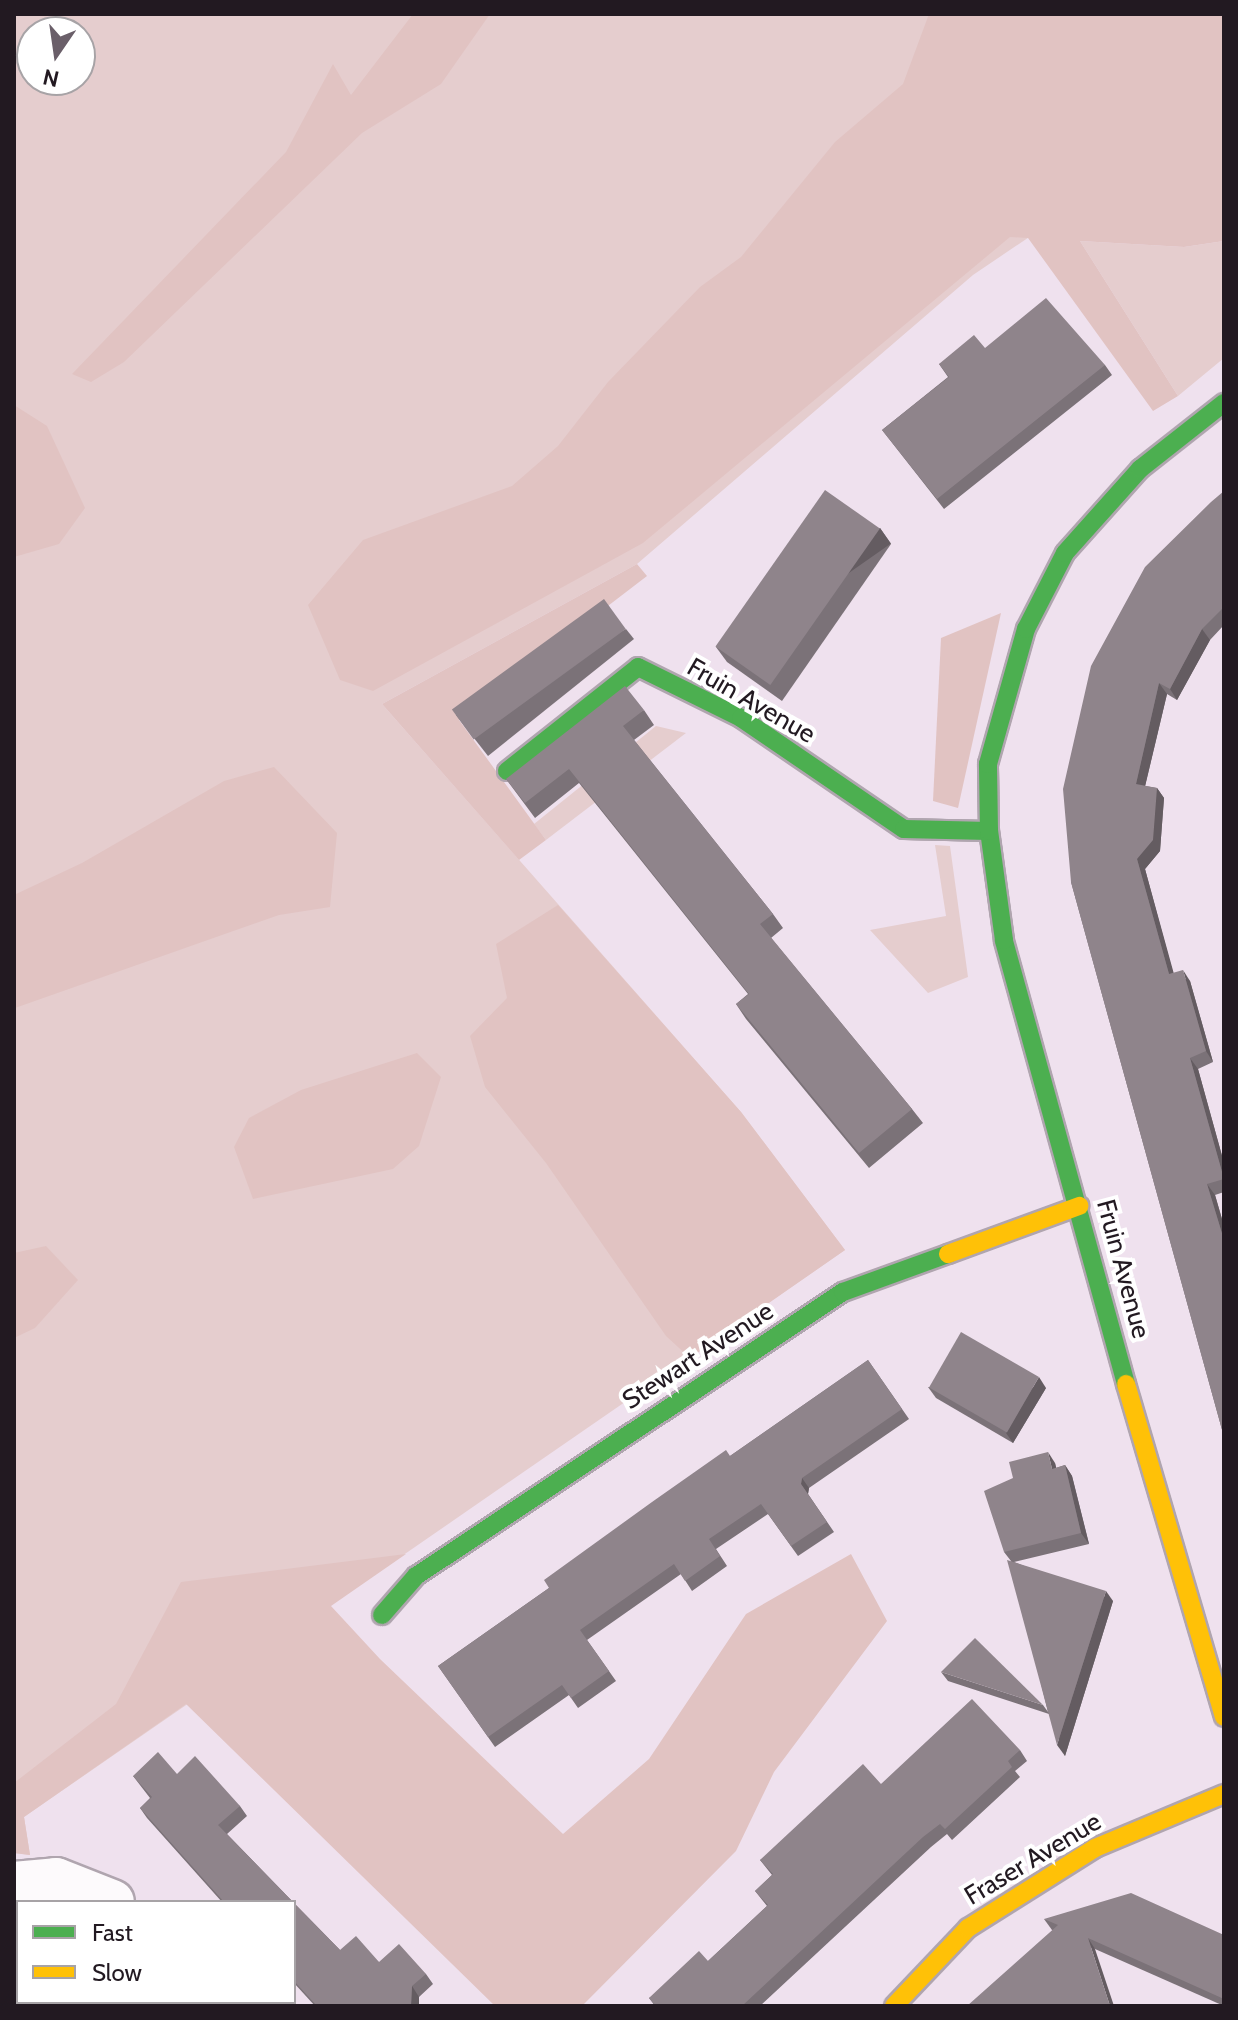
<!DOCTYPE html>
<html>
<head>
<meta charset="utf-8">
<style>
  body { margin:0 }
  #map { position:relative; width:1238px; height:2020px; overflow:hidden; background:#efe1ee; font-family:Cabin,sans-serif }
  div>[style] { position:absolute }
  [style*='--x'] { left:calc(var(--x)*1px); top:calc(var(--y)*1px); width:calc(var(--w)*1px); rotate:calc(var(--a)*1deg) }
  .green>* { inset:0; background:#e5cdce }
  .forest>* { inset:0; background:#e1c3c2 }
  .roads { filter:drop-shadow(2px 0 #b0a5af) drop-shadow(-2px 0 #b0a5af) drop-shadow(0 2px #b0a5af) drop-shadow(0 -2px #b0a5af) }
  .street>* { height:44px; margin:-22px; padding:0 22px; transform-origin:22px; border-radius:22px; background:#fdfafc }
  .fast>* { height:18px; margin:-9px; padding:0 9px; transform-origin:9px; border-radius:9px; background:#4caf50 }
  .slow>* { height:18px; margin:-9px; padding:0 9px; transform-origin:9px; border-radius:9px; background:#ffc107 }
  .wall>* { inset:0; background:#7b7278 }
  .shaded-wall>* { inset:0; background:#645c61; transform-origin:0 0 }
  .building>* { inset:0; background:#8f848b; transform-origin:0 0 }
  span { translate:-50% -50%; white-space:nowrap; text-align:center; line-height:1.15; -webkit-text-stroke:8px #fff; paint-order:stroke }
  .street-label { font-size:26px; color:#221921 }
  .frame { position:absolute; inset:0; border:16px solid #221921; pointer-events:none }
  .legend { position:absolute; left:16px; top:1900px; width:280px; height:104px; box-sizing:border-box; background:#fff; border:2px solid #a7a3a6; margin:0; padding:10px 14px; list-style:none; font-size:24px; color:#221921 }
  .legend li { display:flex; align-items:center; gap:16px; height:40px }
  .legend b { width:40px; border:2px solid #a7a3a6 }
  .north { position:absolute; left:16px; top:16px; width:80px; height:80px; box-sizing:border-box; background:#fff; border:2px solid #a7a3a6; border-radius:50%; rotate:193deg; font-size:22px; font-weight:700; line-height:32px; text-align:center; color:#221921 }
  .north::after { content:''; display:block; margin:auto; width:28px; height:36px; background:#6a5f69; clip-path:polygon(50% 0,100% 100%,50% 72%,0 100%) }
</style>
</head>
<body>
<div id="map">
  <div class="green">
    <div style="clip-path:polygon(evenodd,14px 14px,1224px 14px,1224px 105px,973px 275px,637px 564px,382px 704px,741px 1112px,845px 1250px,24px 1817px,30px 1855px,14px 1853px,14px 14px,32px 32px,80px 32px,80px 80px,32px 80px,32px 32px)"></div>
    <div style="clip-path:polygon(1080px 241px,1184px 247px,1224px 241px,1224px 358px,1178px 396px)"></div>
    <div style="clip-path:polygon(656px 726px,686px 733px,546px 840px,534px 824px)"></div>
    <div style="clip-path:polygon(935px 845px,950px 846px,968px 977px,928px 993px,870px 930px,946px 916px)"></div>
    <div style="clip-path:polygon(18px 1921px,18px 2002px,129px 2002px,14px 2006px)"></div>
  </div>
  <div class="forest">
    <div style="clip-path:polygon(413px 14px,490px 14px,441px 84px,362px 133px,124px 362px,91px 382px,72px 374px,286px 152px,333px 64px,351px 95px)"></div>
    <div style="clip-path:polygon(929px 14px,1224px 14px,1224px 241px,1184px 247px,1080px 241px,1178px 396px,1153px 411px,1028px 238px,1010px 237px,643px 543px,373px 691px,340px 680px,308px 605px,363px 540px,512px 486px,558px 446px,608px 382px,700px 287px,741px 257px,835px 142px,903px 84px)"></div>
    <div style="clip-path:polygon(14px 405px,47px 426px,85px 508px,59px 544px,14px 557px)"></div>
    <div style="clip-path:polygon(637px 564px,647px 576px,459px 720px,546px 840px,519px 860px,382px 704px)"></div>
    <div style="clip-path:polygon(1001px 613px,958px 808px,933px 801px,941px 638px)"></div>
    <div style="clip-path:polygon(274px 767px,337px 833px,330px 907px,279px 915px,15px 1008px,14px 895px,82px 863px,224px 781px)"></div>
    <div style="clip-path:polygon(558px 905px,741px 1112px,845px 1250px,690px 1358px,666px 1336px,546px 1163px,485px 1087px,470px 1036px,507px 998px,496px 944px)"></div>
    <div style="clip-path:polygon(417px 1053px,441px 1077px,419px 1146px,393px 1169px,253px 1199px,234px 1147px,249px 1118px,301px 1090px)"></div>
    <div style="clip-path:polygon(46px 1246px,78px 1280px,35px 1328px,14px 1338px,14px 1253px)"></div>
    <div style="clip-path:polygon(406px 1554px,331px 1606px,380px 1659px,563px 1834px,649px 1759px,746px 1614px,851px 1554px,887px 1621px,774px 1772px,736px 1851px,582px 2006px,495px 2006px,186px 1704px,24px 1817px,30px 1855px,14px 1853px,14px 1783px,116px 1704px,181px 1582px)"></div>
  </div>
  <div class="roads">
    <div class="street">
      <div style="--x:14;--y:1884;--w:42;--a:-5.4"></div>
      <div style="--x:56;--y:1880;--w:60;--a:21.4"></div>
      <div style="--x:220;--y:2002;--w:6;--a:45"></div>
    </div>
    <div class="fast">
      <div style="--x:507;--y:771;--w:167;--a:-38.4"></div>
      <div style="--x:638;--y:667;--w:115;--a:26.3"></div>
      <div style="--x:741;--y:718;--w:197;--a:34.3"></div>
      <div style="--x:904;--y:829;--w:85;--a:1.3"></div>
      <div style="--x:1126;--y:1384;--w:460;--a:-105.4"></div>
      <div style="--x:1004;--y:940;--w:110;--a:-97.8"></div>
      <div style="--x:989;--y:831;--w:67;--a:-90.9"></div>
      <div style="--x:988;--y:764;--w:140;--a:-74.3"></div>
      <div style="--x:1026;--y:629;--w:85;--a:-62.8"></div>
      <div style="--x:1065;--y:553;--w:113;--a:-48.2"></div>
      <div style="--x:1140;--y:469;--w:107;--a:-38.2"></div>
      <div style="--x:382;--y:1615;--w:52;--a:-48.9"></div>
      <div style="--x:416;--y:1576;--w:513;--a:-33.63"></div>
      <div style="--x:843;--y:1292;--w:112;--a:-19.9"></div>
    </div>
    <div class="slow">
      <div style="--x:948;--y:1254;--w:140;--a:-20.1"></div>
      <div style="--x:1126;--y:1384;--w:347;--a:73.6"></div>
      <div style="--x:894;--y:2006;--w:108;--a:-46.5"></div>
      <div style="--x:968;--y:1928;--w:150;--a:-32.2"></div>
      <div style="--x:1095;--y:1848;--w:140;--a:-22.7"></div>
    </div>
  </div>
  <div class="wall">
    <div style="clip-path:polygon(985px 348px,1105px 365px,1112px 375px,944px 509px,882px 430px,948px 377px,939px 364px)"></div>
    <div style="clip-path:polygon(1224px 491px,1224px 625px,1210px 640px,1177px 700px,1167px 694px,1145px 786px,1157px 788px,1164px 798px,1160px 851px,1145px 869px,1173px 973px,1190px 981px,1213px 1062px,1198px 1069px,1224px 1163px,1224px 1192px,1215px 1195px,1224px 1226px,1224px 1437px,1071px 882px)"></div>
    <div style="clip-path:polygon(880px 528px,891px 544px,782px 701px,727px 662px,716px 647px)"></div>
    <div style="clip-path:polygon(626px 629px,634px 639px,488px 756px,456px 715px)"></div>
    <div style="clip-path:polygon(644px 710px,654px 725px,634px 740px,773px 914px,783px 928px,771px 938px,912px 1109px,923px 1123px,869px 1168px,746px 1019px,736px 1004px,748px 994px,579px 783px,535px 818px,506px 779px)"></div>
    <div style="clip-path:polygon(868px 1360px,909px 1419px,809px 1488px,808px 1494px,834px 1532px,798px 1556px,768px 1514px,716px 1549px,727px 1566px,692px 1591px,681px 1574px,587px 1640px,616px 1681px,578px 1708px,569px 1695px,495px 1747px,438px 1666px,549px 1588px,730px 1456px)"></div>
    <div style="clip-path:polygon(928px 1387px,1046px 1388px,1013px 1443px,936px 1398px)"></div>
    <div style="clip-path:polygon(1055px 1463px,1056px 1468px,1065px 1465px,1072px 1476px,1089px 1544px,1014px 1562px,1113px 1601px,1065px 1756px,1049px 1714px,948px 1681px,941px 1672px,1043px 1705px,1048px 1712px,1011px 1561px,1004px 1552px)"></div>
    <div style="clip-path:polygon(1020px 1750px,1027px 1761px,1015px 1771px,1020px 1777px,952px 1840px,947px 1834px,931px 1847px,760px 2006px,655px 2006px,649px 1998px,708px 1961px,767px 1906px,755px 1891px,772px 1875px,760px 1860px,881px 1784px)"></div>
    <div style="clip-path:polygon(177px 1774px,240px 1806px,247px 1816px,227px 1834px,293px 1902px,222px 1902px,147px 1818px,140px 1808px,150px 1798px,133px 1776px)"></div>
    <div style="clip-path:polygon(294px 1903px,340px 1950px,379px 1962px,426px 1974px,433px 1984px,419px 1997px,419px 2006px,315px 2006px,294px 1983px)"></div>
    <div style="clip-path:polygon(1044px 1919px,1224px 1935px,1224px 2006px,1052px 1930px)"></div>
  </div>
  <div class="shaded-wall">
    <div style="left:880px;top:528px;width:19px;height:192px;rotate:55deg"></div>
    <div style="clip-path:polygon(1202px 629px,1210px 640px,1177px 700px,1170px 689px)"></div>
    <div style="clip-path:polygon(1159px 683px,1167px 694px,1143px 795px,1136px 784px)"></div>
    <div style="clip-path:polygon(1157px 788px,1164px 798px,1160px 851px,1145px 869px,1177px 985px,1169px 974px,1137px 859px)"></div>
    <div style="clip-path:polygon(1183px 970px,1190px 981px,1213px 1062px,1206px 1051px)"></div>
    <div style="clip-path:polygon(1190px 1058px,1198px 1069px,1224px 1163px,1224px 1179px)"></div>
    <div style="clip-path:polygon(1207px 1184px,1215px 1195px,1224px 1226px,1224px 1240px)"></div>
    <div style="clip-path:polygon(1039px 1377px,1046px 1388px,1013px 1443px,1006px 1433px)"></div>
    <div style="clip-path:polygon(1048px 1452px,1055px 1463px,1059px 1479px,1052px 1469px)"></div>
    <div style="clip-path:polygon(1065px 1465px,1072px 1476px,1089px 1544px,1081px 1533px)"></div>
    <div style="clip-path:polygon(802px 1478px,809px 1488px,808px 1494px,834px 1532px,801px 1484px)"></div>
    <div style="clip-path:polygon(1106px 1591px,1113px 1601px,1065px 1756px,1057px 1745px)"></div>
    <div style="clip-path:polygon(1088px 1938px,1095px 1949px,1114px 2006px,1110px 2006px)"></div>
    <div style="clip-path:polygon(412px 1986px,419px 1997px,419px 2006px,411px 2006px)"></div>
  </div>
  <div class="building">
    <div style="clip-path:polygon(1046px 298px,1105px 365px,937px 499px,882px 430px,949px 377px,939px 364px,974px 335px,985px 348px)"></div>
    <div style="left:825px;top:490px;width:67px;height:191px;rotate:35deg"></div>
    <div style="clip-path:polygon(1224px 491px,1224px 607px,1202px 629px,1170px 689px,1159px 683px,1136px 784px,1157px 788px,1153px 840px,1137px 859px,1169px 974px,1183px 970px,1206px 1051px,1190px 1058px,1224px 1179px,1207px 1184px,1224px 1240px,1224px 1437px,1071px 882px,1063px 789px,1091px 666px,1145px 567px,1211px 502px)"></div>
    <div style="left:604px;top:599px;width:37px;height:188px;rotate:54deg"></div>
    <div style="clip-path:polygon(625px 686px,644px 710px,623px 726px,773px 914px,760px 924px,912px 1109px,859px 1153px,736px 1004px,749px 994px,569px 769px,525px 803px,506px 779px)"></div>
    <div style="left:961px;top:1332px;width:90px;height:64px;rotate:30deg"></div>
    <div style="clip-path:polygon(868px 1360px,902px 1409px,802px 1478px,801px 1484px,827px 1522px,791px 1546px,761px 1504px,709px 1539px,720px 1556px,685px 1581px,674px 1564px,580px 1630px,609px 1671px,571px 1698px,562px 1685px,488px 1737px,438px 1666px,549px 1588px,544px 1580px,652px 1502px,726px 1450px,730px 1456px)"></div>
    <div style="clip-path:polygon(1048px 1452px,1052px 1469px,1065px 1465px,1081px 1533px,1004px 1552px,984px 1491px,1013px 1478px,1009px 1462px)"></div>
    <div style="clip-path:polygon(1007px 1560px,1106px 1591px,1057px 1745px)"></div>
    <div style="clip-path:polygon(975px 1638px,1043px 1705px,941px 1672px)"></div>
    <div style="clip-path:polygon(972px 1699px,1020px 1750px,1008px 1761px,1012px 1767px,945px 1829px,940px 1824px,923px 1837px,742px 2006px,656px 2006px,649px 1998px,699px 1951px,708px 1961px,768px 1905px,755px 1891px,773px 1874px,760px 1860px,863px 1764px,881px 1784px)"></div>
    <div style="clip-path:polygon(158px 1752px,177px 1774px,195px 1756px,240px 1806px,218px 1825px,293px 1902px,224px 1902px,140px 1808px,152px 1797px,133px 1776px)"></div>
    <div style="clip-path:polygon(1131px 1893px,1224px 1935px,1224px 1999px,1088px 1938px,1110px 2006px,967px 2006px,1058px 1925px,1044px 1919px)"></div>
    <div style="clip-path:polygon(294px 1903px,340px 1950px,356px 1936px,379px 1962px,399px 1944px,426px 1974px,412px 1986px,411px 2006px,317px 2006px,294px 1981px)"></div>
  </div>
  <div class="street-label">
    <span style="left:751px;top:701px;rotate:30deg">Fruin Avenue</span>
    <span style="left:1123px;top:1269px;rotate:75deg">Fruin Avenue</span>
    <span style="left:698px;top:1356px;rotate:-33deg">Stewart Avenue</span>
    <span style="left:1033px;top:1859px;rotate:-31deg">Fraser Avenue</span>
  </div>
  <div class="frame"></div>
  <ul class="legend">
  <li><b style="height:10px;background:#4caf50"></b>Fast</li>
  <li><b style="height:10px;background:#ffc107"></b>Slow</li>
  </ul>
  <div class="north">N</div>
</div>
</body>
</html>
